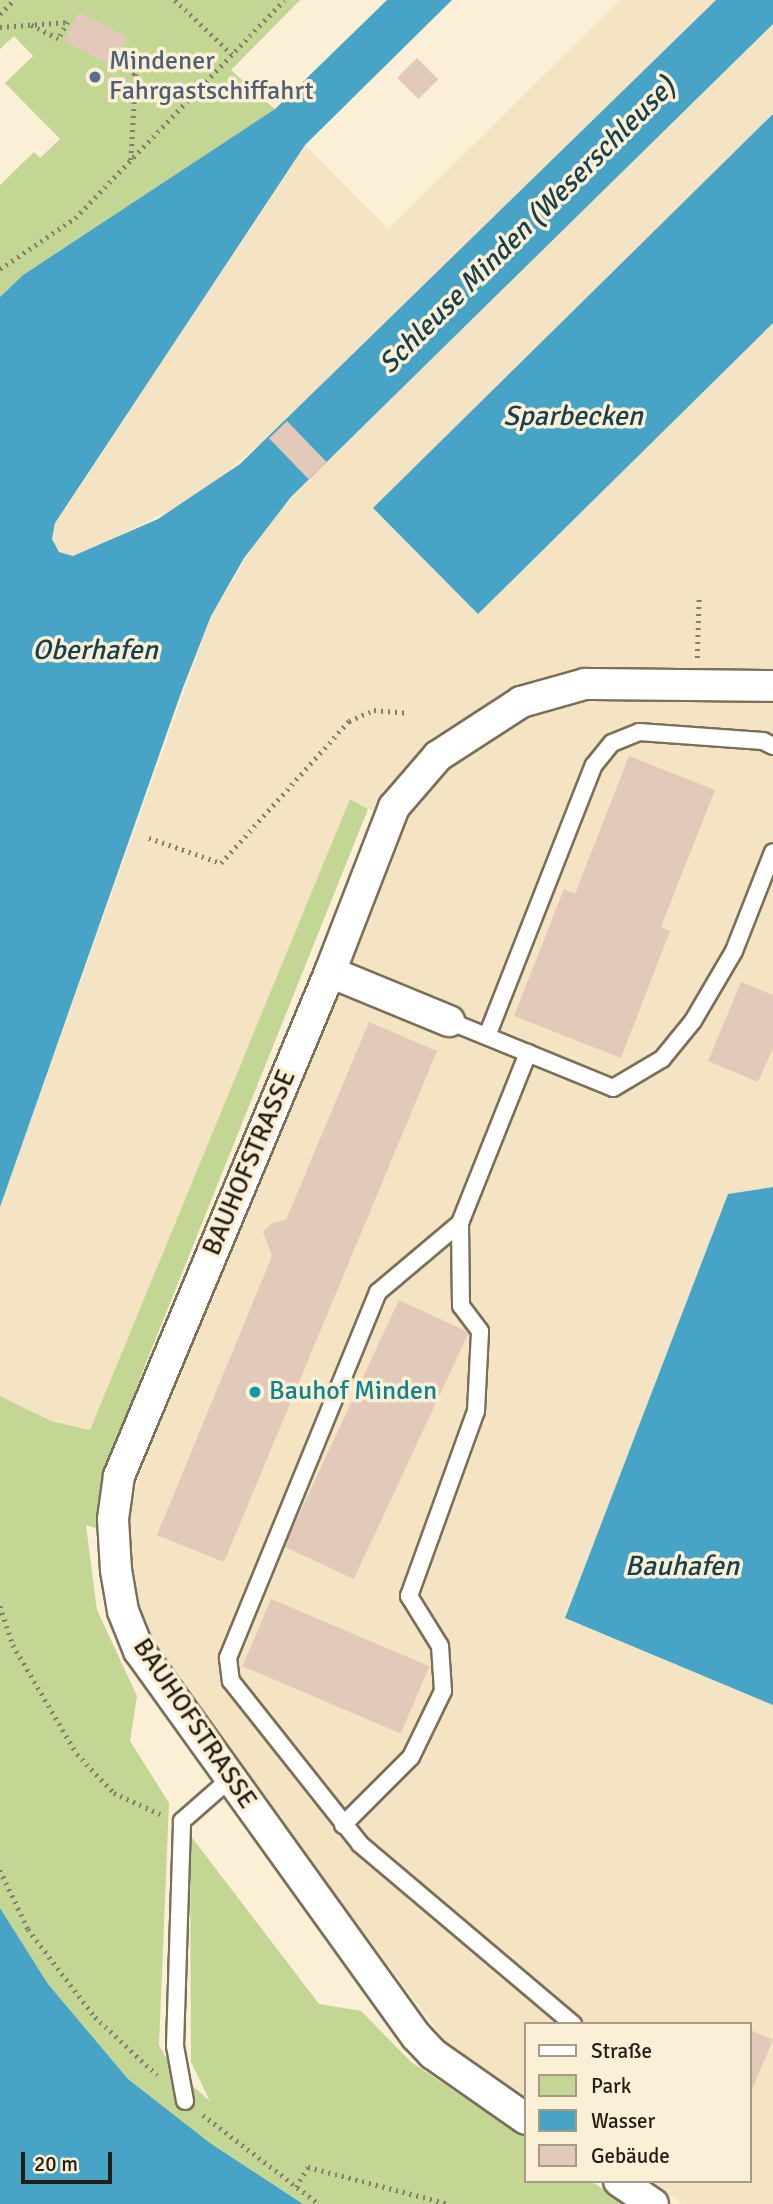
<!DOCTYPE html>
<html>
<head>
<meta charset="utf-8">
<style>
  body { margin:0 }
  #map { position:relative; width:773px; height:2204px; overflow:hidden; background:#fbefd5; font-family:Signika,sans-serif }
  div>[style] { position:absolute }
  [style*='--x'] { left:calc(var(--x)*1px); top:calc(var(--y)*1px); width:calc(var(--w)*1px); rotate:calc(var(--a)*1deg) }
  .built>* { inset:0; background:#f4e4c4 }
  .green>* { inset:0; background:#c4d694 }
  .water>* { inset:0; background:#47a4c6 }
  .building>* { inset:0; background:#e2c9b9; transform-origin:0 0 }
  .path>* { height:4.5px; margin-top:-2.25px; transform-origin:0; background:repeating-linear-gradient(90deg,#867e6d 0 2px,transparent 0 7px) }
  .roads { filter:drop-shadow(2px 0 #7a6f58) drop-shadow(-2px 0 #7a6f58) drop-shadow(0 2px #7a6f58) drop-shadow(0 -2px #7a6f58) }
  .service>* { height:16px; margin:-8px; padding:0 8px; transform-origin:8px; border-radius:8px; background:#fff }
  .minor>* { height:30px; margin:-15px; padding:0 15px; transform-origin:15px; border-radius:15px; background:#fff }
  .dots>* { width:19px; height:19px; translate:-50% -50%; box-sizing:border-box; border:4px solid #fbefd5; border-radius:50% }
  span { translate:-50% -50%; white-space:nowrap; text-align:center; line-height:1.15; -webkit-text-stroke:7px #fbefd5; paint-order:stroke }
  .service-label { font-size:26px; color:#4e5e75 }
  .left { translate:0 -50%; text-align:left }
  .street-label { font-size:26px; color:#221e14 }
  .culture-label { font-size:26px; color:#0d838f }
  .water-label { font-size:28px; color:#17404f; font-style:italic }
  .legend { position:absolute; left:524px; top:2022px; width:228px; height:161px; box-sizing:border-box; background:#fbefd5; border:2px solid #a49b88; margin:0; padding:9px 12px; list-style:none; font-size:21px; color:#221e14 }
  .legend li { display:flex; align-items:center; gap:14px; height:35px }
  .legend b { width:35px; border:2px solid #a49b88 }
  .scale { position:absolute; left:21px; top:2152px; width:91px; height:32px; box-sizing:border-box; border:4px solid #221e14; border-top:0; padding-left:9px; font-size:21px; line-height:24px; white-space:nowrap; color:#221e14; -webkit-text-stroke:5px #fbefd5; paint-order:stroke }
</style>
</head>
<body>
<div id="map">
  <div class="built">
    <div style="clip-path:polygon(620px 0,773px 0,773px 1187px,728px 1194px,565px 1617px,773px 1705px,773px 2204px,683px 2204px,650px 2181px,750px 2181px,750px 2024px,526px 2024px,526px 2098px,445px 2041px,149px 1645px,126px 1571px,129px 1517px,139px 1477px,399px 823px,350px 800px,90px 1430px,51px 1421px,0 1396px,0 1207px,211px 616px,264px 528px,319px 469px,278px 429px,196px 497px,94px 548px,73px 557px,59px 552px,52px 539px,55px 523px,305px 145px,388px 229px)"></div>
  </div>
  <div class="green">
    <div style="clip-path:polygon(0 0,300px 0,231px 70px,275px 109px,23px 275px,0 297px,0 185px,34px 152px,40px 158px,60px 139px,5px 83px,33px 56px,14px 36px,0 49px)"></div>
    <div style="clip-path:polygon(350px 799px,368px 809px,142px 1373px,106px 1475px,98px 1529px,86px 1525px,97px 1610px,137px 1696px,130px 1741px,169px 1803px,159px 2045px,172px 2068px,210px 2101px,191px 2062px,190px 1835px,319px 2004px,361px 2011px,411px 2062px,526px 2138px,526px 2181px,591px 2181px,625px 2204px,303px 2204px,210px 2143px,128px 2079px,48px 1984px,0 1908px,0 1396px,51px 1421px,90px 1430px)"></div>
  </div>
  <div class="water">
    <div style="clip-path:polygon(387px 0,452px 0,305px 145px,55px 523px,52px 539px,59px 552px,73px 556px,158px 519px,240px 464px,716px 0,773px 0,773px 24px,291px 497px,244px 558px,211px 616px,182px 690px,0 1207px,0 297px,23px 275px,275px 109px)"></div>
    <div style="clip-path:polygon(773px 114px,773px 323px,478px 614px,373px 508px)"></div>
    <div style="clip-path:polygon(773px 1187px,773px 1705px,565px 1618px,728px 1194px)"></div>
    <div style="clip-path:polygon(0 1908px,48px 1984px,128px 2079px,210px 2143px,303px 2204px,0 2204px)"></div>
  </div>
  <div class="building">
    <div style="left:79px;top:12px;width:55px;height:33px;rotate:27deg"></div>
    <div style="left:417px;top:58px;width:30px;height:28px;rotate:45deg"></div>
    <div style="left:287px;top:421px;width:57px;height:25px;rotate:46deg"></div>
    <div style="clip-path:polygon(629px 756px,715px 790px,661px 927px,670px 931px,621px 1058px,514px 1016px,564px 889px,575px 894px)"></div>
    <div style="clip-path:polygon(741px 982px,773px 995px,773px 1048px,758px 1082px,708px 1061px)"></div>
    <div style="clip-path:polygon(369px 1022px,437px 1051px,224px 1562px,157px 1535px,272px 1256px,263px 1232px,272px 1223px,286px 1220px)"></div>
    <div style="left:399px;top:1300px;width:77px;height:272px;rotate:25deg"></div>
    <div style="left:271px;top:1599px;width:172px;height:73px;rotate:23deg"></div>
    <div style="left:750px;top:2030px;width:25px;height:138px;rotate:23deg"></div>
  </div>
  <div class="path">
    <div style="--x:175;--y:0;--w:80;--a:43.5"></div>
    <div style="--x:0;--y:14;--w:20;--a:-45"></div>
    <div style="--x:0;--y:27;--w:68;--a:-4.2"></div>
    <div style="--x:68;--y:22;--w:20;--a:120"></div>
    <div style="--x:58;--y:39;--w:31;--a:-153"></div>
    <div style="--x:114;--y:63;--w:25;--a:27"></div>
    <div style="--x:136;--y:74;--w:87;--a:93.3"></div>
    <div style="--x:0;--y:269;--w:91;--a:-34.2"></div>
    <div style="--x:75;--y:218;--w:302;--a:-46.2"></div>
    <div style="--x:697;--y:658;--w:63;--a:-88.2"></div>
    <div style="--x:149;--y:838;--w:76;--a:19.1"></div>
    <div style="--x:221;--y:863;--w:191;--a:-48"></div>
    <div style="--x:349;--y:721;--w:27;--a:-24"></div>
    <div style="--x:374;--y:710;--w:35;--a:5"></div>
    <div style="--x:0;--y:1606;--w:41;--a:71.6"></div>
    <div style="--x:13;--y:1645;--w:126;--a:59.6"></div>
    <div style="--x:77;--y:1754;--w:54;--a:46.5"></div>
    <div style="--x:114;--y:1793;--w:51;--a:24.5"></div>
    <div style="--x:0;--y:1870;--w:65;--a:64.6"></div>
    <div style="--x:28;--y:1929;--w:111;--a:52.7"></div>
    <div style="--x:95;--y:2017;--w:85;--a:43.1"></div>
    <div style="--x:203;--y:2115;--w:146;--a:37.5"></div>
    <div style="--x:296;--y:2187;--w:23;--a:-59"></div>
    <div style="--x:308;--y:2167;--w:146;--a:14.7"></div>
  </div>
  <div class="roads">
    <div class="service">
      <div style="--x:449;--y:1021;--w:177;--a:22.2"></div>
      <div style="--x:613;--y:1088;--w:57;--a:-30.6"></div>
      <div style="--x:662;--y:1059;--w:49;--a:-50.8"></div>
      <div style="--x:693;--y:1021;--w:81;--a:-59.6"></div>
      <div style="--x:734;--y:951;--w:106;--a:-68.5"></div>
      <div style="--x:487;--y:1036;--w:291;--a:-68.5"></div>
      <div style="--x:594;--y:765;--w:28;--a:-51"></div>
      <div style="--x:612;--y:743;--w:29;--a:-22"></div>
      <div style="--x:639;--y:732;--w:124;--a:4.2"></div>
      <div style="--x:763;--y:741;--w:11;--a:27"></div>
      <div style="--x:528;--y:1053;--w:183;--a:111.8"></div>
      <div style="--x:460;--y:1223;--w:107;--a:139.9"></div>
      <div style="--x:378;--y:1292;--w:396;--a:112.3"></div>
      <div style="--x:228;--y:1658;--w:23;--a:83"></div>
      <div style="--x:231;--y:1681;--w:208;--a:51.6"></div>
      <div style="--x:360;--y:1844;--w:279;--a:40.2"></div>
      <div style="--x:343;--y:1825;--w:96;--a:-45"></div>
      <div style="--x:411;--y:1757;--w:73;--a:-64.1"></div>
      <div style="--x:443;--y:1691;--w:45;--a:-93.8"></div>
      <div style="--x:440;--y:1646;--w:59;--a:-121.8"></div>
      <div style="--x:409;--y:1596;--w:197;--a:-70.1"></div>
      <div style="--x:476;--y:1411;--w:80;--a:-87.1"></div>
      <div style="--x:480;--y:1331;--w:31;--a:-127"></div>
      <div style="--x:461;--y:1306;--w:83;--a:-90.7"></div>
      <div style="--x:185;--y:2101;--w:56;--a:-100.3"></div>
      <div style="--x:175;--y:2046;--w:225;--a:-88.2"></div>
      <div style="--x:182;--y:1821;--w:64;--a:-41.2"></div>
    </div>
    <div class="minor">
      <div style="--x:330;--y:972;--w:129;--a:22.4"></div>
      <div style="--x:526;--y:2119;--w:113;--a:-145"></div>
      <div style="--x:433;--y:2054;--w:25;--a:-133"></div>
      <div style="--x:416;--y:2036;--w:474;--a:-125.7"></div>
      <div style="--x:139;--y:1651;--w:43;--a:-111.8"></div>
      <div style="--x:123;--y:1611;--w:42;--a:-99.7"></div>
      <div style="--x:116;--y:1570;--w:51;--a:-93.4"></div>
      <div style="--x:113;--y:1519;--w:43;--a:-82.1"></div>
      <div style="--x:119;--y:1476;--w:546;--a:-67.28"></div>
      <div style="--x:330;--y:972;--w:177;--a:-68.8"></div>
      <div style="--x:394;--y:807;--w:67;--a:-49.2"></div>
      <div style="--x:438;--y:756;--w:99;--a:-33"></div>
      <div style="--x:521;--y:702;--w:66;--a:-15.7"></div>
      <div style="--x:585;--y:684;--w:188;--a:0.6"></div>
      <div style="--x:619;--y:2181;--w:41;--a:34.1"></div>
    </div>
  </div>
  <div class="dots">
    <div style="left:95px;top:77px;background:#5c6f8a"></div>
    <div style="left:255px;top:1392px;background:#0f9aa8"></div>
  </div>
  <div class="service-label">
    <span class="left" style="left:109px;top:77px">Mindener<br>Fahrgastschiffahrt</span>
  </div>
  <div class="street-label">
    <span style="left:250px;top:1163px;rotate:-67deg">BAUHOFSTRASSE</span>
    <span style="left:194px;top:1724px;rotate:56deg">BAUHOFSTRASSE</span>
  </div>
  <div class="culture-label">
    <span class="left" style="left:269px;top:1392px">Bauhof Minden</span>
  </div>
  <div class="water-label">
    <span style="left:527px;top:225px;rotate:-45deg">Schleuse Minden (Weserschleuse)</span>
    <span style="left:573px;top:416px">Sparbecken</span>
    <span style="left:95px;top:650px">Oberhafen</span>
    <span style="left:682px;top:1566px">Bauhafen</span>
  </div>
  <ul class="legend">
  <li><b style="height:9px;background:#fff"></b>Straße</li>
  <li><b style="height:19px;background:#c4d694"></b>Park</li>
  <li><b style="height:19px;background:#47a4c6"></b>Wasser</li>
  <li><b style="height:19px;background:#e2c9b9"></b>Gebäude</li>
  </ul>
  <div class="scale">20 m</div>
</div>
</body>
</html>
